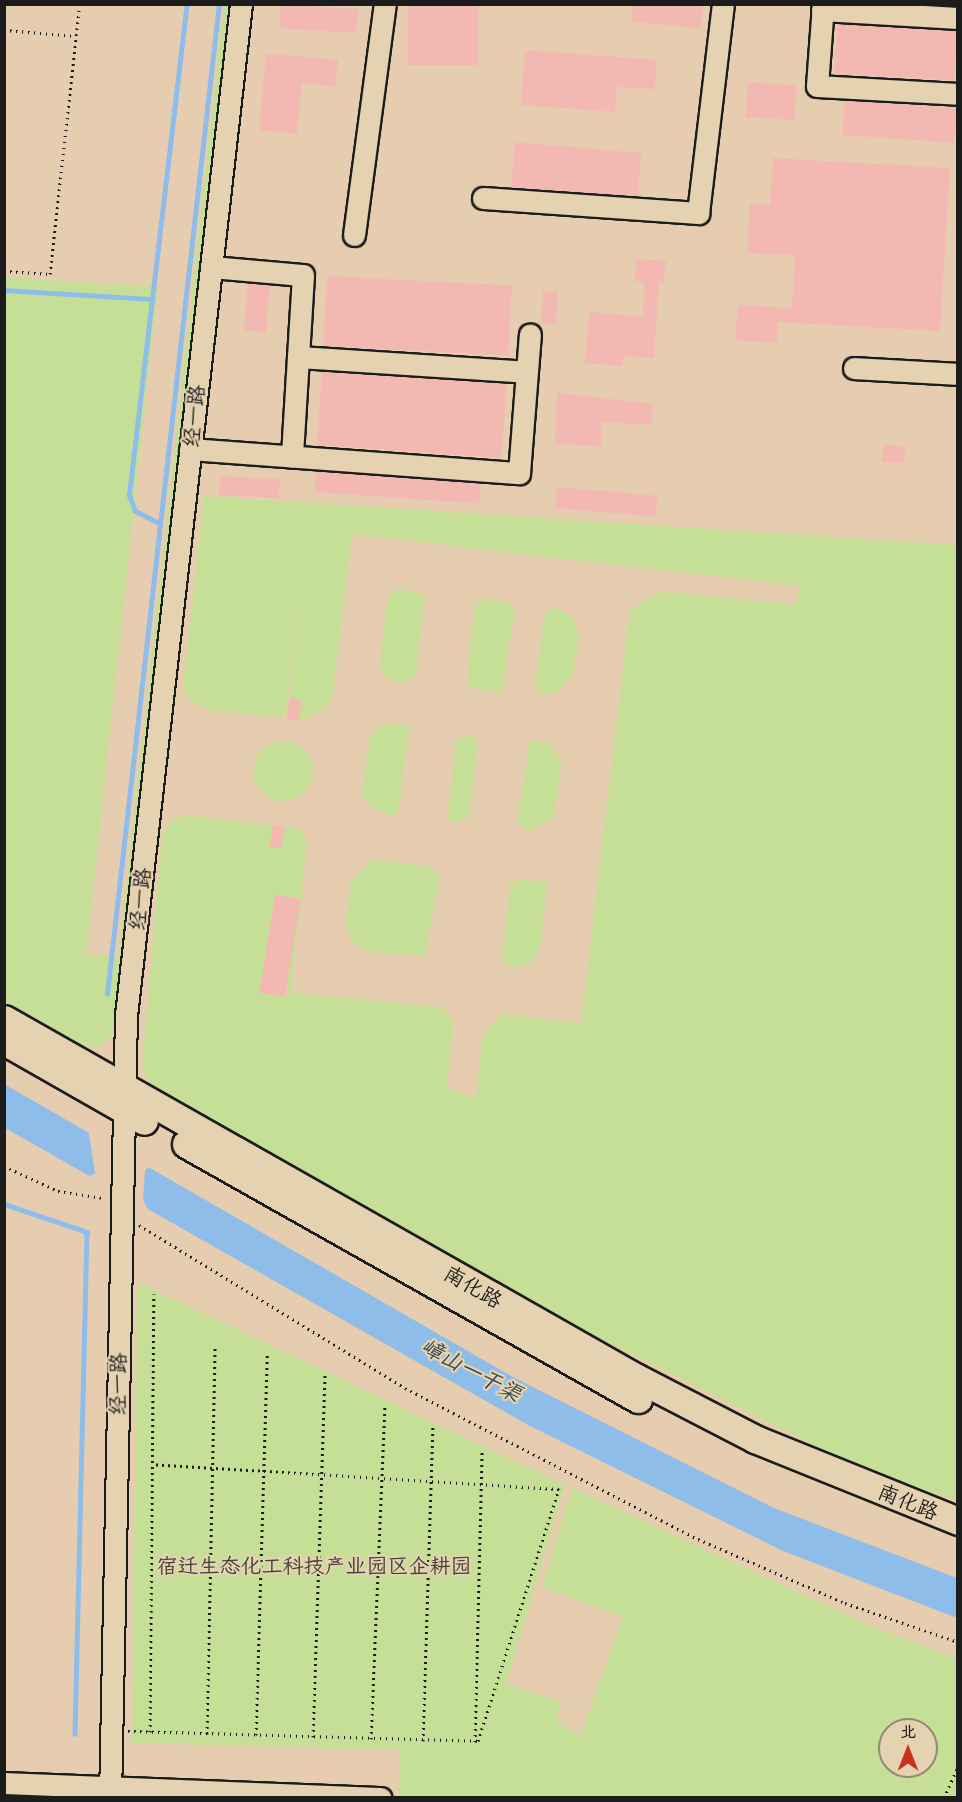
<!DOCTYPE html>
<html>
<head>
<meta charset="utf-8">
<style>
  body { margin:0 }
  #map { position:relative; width:962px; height:1802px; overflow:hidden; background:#e7cdb0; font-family:Itim,"LXGW WenKai TC",sans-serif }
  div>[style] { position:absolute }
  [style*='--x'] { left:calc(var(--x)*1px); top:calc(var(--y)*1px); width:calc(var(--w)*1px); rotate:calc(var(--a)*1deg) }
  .green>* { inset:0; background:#c5df96 }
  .round { border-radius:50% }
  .water>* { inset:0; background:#8fbde9 }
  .pier>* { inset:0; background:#e7cdb0 }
  .stream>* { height:4.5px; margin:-2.25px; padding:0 2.25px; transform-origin:2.25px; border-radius:2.25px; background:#8fbde9 }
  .building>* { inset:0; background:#f4b8b2; transform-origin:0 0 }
  .path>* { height:3px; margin-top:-1.5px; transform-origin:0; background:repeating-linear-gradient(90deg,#1c1c1c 0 1.5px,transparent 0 6px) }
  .roads { filter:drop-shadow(2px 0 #1c1c1c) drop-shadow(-2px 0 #1c1c1c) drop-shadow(0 2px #1c1c1c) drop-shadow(0 -2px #1c1c1c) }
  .minor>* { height:21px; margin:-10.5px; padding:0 10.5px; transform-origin:10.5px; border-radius:10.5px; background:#e4d2b0 }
  .major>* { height:27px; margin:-13.5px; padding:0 13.5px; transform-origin:13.5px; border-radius:13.5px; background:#e4d2b0 }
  span { translate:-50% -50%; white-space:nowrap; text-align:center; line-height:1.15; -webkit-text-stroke:4.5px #e4d2b0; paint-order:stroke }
  .street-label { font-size:21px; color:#1c1c1c }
  .park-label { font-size:21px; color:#3e4334 }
  .water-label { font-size:22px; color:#39444f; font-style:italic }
  .frame { position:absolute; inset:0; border:6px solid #1c1c1c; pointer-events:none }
  .north { position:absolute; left:878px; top:1718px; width:60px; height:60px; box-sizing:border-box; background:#e4d2b0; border:2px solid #948975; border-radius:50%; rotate:0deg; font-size:16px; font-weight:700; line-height:24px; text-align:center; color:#1c1c1c }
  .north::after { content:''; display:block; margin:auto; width:21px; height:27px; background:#c8321e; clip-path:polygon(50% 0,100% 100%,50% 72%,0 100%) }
</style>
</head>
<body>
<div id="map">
  <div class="green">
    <div style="clip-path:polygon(224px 5px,230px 5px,117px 1028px,100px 1047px,84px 1047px,5px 1002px,5px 277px,158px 287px,86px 954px,118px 958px)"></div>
    <div style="clip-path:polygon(204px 496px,957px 545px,957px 1499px,887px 1481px,509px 1293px,151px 1087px,142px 1068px,162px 837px,171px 820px,187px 815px,301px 829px,307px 845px,291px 993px,443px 1007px,453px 1022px,447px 1089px,476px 1097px,483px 1033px,502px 1014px,581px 1023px,630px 610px,655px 593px,670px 592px,796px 605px,799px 586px,352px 534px,332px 699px,325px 708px,300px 721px,287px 720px,300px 589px,285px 717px,213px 711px,188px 699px,183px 687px)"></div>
    <div style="clip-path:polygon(397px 588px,425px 595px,416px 674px,405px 683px,383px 676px,379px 664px,388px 598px)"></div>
    <div style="clip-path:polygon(481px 599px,507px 601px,515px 611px,503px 687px,497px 693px,471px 688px,467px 679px,475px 605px)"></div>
    <div style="clip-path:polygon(553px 607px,572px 616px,579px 637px,572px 676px,557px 691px,540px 694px,535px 684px,545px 613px)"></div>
    <div style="clip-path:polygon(387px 723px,410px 725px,398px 812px,391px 816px,370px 807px,362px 793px,370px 735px)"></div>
    <div style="clip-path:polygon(469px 734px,478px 741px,469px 817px,451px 823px,448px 811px,456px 740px)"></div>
    <div style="clip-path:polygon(530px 740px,547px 742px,562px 761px,554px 817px,529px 831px,517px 823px)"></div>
    <div class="round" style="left:253px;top:741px;width:60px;height:60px"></div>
    <div style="clip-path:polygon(372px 860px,428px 866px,440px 876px,425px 956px,368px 952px,351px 940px,346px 921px,351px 882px)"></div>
    <div style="clip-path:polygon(519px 879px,547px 882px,540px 948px,531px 963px,514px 968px,502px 961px,510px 885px)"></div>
    <div style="clip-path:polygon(evenodd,137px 1282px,565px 1485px,506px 1684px,562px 1702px,555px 1720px,580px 1736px,623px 1617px,542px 1587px,572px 1488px,869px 1625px,957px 1658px,957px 1797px,398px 1797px,400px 1750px,132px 1743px,137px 1282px,890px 1730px,926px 1730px,926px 1766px,890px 1766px,890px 1730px)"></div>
  </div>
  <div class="water">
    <div style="clip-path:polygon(4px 1084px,513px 1377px,774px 1508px,957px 1578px,957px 1618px,783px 1551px,530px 1426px,5px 1128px)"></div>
  </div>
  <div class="pier">
    <div style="clip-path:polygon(88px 1128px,152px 1165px,145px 1170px,143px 1200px,150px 1213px,90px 1176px,95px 1173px)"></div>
  </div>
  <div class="stream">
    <div style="--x:4;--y:290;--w:149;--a:3.5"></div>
    <div style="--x:160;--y:524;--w:28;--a:-153"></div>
    <div style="--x:135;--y:511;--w:17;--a:-111"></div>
    <div style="--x:129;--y:495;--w:494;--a:-83.3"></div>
    <div style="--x:107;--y:994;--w:996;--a:-83.55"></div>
    <div style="--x:4;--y:1204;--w:88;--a:18.6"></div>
    <div style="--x:87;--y:1232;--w:502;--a:91.37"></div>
  </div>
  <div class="building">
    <div style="left:281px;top:4px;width:77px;height:24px;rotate:4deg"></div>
    <div style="left:408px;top:4px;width:70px;height:61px"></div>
    <div style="clip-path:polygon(633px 4px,703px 4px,701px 28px,631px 22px)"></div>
    <div style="left:837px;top:24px;width:120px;height:50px;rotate:3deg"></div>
    <div style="clip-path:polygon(525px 50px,657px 60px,655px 89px,617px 87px,615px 112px,521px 105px)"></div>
    <div style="clip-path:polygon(266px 53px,338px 60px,335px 87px,302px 83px,297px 134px,259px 130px)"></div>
    <div style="left:748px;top:82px;width:49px;height:35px;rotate:4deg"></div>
    <div style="left:845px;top:100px;width:112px;height:35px;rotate:4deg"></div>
    <div style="left:515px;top:142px;width:127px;height:45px;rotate:5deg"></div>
    <div style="clip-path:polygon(773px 158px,950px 168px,940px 331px,778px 322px,777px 343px,735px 340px,738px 305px,792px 308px,795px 255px,747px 253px,750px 204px,770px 205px)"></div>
    <div style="clip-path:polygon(636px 259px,666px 261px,664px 283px,659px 283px,654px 358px,623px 356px,622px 366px,585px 363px,589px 312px,643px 317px,644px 282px,635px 281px)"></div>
    <div style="left:327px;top:276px;width:185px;height:70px;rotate:3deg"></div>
    <div style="left:248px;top:283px;width:22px;height:47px;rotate:5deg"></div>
    <div style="left:543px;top:291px;width:15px;height:33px;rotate:4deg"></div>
    <div style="left:322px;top:371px;width:185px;height:74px;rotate:4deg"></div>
    <div style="clip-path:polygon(557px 393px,653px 404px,652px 425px,602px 422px,601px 446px,555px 444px)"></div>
    <div style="left:883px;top:445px;width:22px;height:17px;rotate:3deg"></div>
    <div style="left:316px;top:471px;width:165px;height:21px;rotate:4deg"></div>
    <div style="left:220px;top:476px;width:60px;height:19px;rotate:3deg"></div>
    <div style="left:557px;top:487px;width:101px;height:21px;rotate:5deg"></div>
    <div style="left:290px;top:698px;width:12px;height:22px;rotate:9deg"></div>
    <div style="left:273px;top:825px;width:12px;height:22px;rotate:9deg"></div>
    <div style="left:275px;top:895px;width:26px;height:99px;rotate:9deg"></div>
  </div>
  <div class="path">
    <div style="--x:4;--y:30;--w:72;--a:4.8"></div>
    <div style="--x:4;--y:271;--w:46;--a:3.7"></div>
    <div style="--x:50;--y:274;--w:272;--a:-83.7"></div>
    <div style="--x:4;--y:1166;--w:60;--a:24.8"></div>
    <div style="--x:58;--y:1191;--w:47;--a:8.7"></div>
    <div style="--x:139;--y:1225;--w:312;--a:31.5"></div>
    <div style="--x:405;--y:1388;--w:330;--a:27.3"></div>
    <div style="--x:698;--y:1539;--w:160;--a:23.5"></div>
    <div style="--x:845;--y:1603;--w:120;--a:19"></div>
    <div style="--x:128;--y:1731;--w:350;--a:1.6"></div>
    <div style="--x:478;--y:1741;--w:265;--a:-72.2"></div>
    <div style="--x:559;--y:1489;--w:407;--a:-176.5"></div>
    <div style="--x:150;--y:1732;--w:438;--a:-89.5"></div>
    <div style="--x:207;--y:1734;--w:389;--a:-88.8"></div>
    <div style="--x:256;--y:1735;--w:381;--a:-88.3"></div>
    <div style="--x:313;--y:1737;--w:362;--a:-88.1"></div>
    <div style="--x:371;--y:1739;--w:335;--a:-87.6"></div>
    <div style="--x:423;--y:1741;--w:316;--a:-88.2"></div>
    <div style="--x:475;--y:1742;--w:292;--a:-88.6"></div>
    <div style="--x:944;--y:1798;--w:35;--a:-66"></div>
  </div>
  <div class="roads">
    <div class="minor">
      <div style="--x:823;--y:4;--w:82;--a:94.2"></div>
      <div style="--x:817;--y:86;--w:141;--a:3.2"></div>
      <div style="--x:822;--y:10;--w:136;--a:3.4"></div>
      <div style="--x:483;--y:198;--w:216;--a:4"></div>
      <div style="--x:698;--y:213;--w:210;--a:-83.2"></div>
      <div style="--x:354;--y:235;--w:233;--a:-82.4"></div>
      <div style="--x:211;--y:267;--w:92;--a:5"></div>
      <div style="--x:303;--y:275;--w:182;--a:93.5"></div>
      <div style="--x:298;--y:357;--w:229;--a:3.7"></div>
      <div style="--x:854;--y:368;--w:104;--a:3.3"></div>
      <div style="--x:190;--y:449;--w:330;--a:4.2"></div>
      <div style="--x:519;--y:473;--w:139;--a:-85.5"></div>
      <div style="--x:4;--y:1783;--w:377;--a:2.3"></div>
      <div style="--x:110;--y:1798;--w:783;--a:-88.83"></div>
      <div style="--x:126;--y:1015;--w:1018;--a:-83.51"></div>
    </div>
    <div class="major">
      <div style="--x:4;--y:1019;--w:728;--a:29.56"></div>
      <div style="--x:637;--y:1378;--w:133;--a:27.3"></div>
      <div style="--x:755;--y:1439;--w:219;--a:22"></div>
      <div style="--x:4;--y:1041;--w:161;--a:29.7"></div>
      <div style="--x:186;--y:1144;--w:519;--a:29.43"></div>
    </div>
  </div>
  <div class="street-label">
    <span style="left:194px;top:416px;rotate:-84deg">经一路</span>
    <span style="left:140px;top:899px;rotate:-84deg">经一路</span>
    <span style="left:473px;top:1287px;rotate:30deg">南化路</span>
    <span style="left:118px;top:1384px;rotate:-89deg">经一路</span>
    <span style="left:908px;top:1502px;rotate:22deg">南化路</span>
  </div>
  <div class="park-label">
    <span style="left:314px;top:1566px">宿迁生态化工科技产业园区企耕园</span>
  </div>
  <div class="water-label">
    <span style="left:471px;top:1370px;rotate:28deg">嶂山一干渠</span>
  </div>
  <div class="frame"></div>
  <div class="north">北</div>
</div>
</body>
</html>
